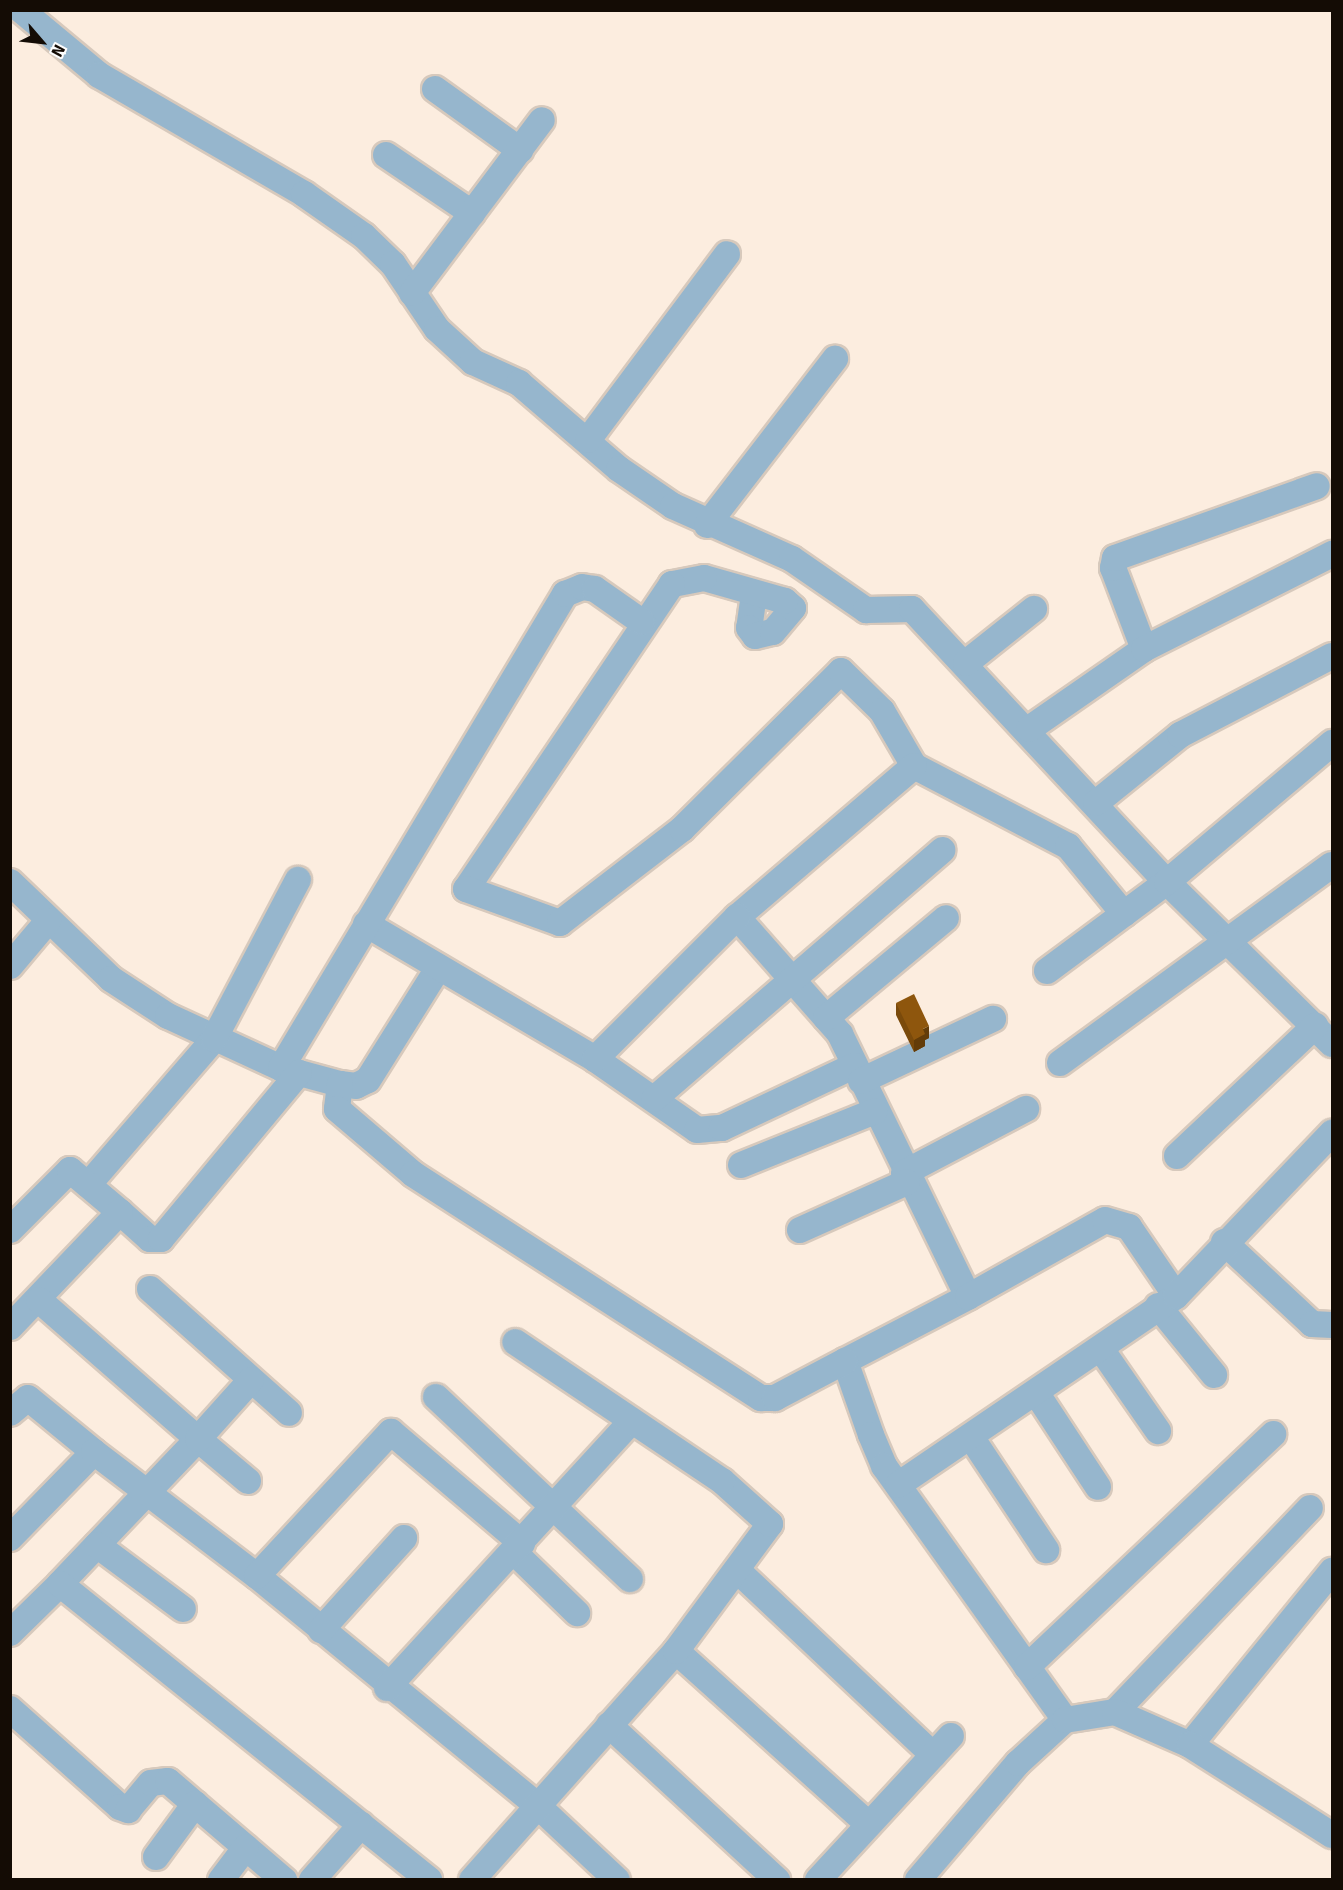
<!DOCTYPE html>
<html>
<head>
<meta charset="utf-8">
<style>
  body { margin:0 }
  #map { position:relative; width:1343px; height:1890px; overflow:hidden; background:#fceddf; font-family:Signika,sans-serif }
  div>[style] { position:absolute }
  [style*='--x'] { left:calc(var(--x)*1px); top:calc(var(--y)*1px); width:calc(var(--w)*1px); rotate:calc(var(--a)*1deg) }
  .roads { filter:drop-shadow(2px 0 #d7c9bc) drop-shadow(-2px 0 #d7c9bc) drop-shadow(0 2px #d7c9bc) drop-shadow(0 -2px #d7c9bc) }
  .minor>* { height:26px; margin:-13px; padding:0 13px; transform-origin:13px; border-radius:13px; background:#96b6cd }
  .wall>* { inset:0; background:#7a4a0b }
  .shaded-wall>* { inset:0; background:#633c09 }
  .building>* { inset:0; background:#8e560d }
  span { translate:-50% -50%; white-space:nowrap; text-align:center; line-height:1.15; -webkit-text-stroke:5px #fdfdfd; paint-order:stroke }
  .frame { position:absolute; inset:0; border:12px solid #140c05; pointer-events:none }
  .north { position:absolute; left:12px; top:12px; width:60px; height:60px; -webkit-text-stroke:4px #fdfdfd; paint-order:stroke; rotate:118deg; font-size:16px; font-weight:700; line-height:24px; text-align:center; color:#140c05 }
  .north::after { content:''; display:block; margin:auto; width:21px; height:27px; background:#140c05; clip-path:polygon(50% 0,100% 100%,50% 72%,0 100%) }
</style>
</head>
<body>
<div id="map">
  <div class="roads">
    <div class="minor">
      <div style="--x:21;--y:10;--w:102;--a:39.8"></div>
      <div style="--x:99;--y:75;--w:237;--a:30.1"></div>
      <div style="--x:304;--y:194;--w:73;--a:35"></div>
      <div style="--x:364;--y:236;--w:40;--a:44"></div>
      <div style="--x:393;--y:264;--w:78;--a:55.9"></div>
      <div style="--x:437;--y:329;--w:49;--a:42.5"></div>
      <div style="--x:473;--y:362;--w:51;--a:24.5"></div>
      <div style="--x:519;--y:383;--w:132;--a:40.7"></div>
      <div style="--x:619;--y:469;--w:65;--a:34.4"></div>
      <div style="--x:673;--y:506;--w:130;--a:24"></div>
      <div style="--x:792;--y:559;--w:90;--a:34.6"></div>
      <div style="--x:866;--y:610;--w:46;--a:-1.2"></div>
      <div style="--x:912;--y:609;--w:374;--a:47"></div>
      <div style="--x:1167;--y:882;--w:231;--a:44.5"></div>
      <div style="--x:435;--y:89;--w:105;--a:35.7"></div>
      <div style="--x:386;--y:155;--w:104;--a:34"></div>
      <div style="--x:412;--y:293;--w:216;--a:-53.1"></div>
      <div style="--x:588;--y:440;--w:232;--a:-53.2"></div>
      <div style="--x:707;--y:525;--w:210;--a:-52.4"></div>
      <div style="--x:754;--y:594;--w:34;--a:98"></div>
      <div style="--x:749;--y:628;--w:10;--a:53"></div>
      <div style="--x:755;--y:636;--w:18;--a:-13"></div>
      <div style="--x:773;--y:632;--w:31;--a:-50"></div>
      <div style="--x:793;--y:608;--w:11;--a:-139"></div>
      <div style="--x:785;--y:601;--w:84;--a:-164.1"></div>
      <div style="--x:704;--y:578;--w:33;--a:169"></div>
      <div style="--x:672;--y:584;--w:368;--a:124"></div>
      <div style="--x:466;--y:889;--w:100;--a:19.9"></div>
      <div style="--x:560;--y:923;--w:154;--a:-37.6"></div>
      <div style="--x:682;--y:829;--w:224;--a:-44.8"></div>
      <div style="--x:841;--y:671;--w:57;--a:44.3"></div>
      <div style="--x:882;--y:711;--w:64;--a:59.8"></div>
      <div style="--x:914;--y:766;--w:174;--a:27.5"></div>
      <div style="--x:1068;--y:846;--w:88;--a:50.5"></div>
      <div style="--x:1144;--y:649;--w:87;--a:-110.9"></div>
      <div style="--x:1113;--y:568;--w:10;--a:-79"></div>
      <div style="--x:1115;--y:558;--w:214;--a:-19.6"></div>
      <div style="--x:966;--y:663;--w:87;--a:-38.5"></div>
      <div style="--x:1029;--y:729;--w:140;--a:-34.8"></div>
      <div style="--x:1144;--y:649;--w:211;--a:-26.8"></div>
      <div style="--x:914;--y:766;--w:233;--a:139.5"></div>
      <div style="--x:737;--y:917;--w:156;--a:48.6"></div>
      <div style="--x:840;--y:1034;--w:292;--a:64"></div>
      <div style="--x:968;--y:1297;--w:139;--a:152.5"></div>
      <div style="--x:845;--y:1361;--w:78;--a:70.6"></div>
      <div style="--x:871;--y:1435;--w:34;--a:67"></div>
      <div style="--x:884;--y:1466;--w:312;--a:54.5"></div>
      <div style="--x:1096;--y:803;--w:108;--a:-39"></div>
      <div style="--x:1180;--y:735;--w:171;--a:-27.5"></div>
      <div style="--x:10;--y:882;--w:140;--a:43.8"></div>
      <div style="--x:111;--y:979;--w:68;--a:33"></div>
      <div style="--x:168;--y:1016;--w:124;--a:24.7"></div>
      <div style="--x:281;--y:1068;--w:61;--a:15.2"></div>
      <div style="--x:340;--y:1084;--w:16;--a:7"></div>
      <div style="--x:356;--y:1086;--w:13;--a:-27"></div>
      <div style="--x:368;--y:1080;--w:133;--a:-57.9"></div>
      <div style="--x:366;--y:924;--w:266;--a:30.5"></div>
      <div style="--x:595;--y:1059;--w:124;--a:34.8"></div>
      <div style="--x:697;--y:1130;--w:25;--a:-5"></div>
      <div style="--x:722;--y:1128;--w:146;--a:-25.2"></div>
      <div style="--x:10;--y:966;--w:59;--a:-49.8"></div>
      <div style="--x:1047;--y:971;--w:149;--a:-36.6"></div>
      <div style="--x:1167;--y:882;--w:216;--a:-40.1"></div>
      <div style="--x:826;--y:1018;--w:156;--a:-39.8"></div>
      <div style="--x:595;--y:1059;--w:201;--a:-45"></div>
      <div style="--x:1060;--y:1063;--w:336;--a:-36.1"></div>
      <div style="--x:281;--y:1068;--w:553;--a:-59.07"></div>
      <div style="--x:565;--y:594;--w:18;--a:-22"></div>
      <div style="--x:582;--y:587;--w:13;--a:9"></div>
      <div style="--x:595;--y:589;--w:57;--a:35.1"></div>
      <div style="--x:861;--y:1081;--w:146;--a:-25.2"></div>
      <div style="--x:340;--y:1084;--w:25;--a:97"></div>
      <div style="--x:337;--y:1109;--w:100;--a:40.5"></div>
      <div style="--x:413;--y:1174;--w:414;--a:32.8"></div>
      <div style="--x:761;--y:1398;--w:14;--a:0"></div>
      <div style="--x:775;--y:1398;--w:79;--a:-27.9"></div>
      <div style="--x:654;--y:1099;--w:381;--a:-40.8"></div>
      <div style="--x:1177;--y:1156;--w:190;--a:-43.3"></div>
      <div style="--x:741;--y:1165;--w:144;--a:-21.9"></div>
      <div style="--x:904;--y:1173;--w:138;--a:-27.7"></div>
      <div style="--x:88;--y:1185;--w:193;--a:-49.2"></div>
      <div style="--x:214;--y:1039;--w:180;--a:-62.2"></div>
      <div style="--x:120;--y:1212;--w:40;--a:42"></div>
      <div style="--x:150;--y:1239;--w:11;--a:0"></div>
      <div style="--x:161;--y:1239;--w:216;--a:-50.3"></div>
      <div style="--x:10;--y:1230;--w:85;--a:-45"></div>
      <div style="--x:70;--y:1170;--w:65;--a:40"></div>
      <div style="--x:120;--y:1212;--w:159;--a:133.7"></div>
      <div style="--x:800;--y:1230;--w:117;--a:-24.2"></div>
      <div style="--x:1224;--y:1242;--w:120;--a:43"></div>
      <div style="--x:1312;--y:1324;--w:20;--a:3"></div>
      <div style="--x:150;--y:1289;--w:186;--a:41.7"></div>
      <div style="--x:968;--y:1297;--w:157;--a:-29.3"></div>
      <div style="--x:1105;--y:1220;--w:25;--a:16"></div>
      <div style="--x:1129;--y:1227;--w:83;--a:55.7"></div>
      <div style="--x:39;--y:1300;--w:211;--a:41.2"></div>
      <div style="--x:198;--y:1439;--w:200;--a:133.6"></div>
      <div style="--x:1158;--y:1306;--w:89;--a:50.9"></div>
      <div style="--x:1101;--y:1349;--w:100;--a:55.2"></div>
      <div style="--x:1037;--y:1394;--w:111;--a:56.7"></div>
      <div style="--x:436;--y:1397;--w:266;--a:43.2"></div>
      <div style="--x:10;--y:1413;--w:23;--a:-40"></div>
      <div style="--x:28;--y:1398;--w:85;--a:39.3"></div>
      <div style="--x:971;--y:1437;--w:136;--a:56.4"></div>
      <div style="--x:248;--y:1481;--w:65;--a:-140"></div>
      <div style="--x:198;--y:1439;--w:79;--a:-48.1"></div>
      <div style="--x:898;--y:1485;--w:336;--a:-34.2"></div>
      <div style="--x:1176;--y:1296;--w:226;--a:-46.3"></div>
      <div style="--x:10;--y:1538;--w:120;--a:-45.7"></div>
      <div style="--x:94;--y:1452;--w:205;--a:37.3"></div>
      <div style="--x:257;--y:1576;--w:363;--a:39.3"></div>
      <div style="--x:538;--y:1806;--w:108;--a:43.1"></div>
      <div style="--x:97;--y:1545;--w:107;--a:36.7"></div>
      <div style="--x:514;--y:1552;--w:88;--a:44.1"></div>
      <div style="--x:739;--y:1572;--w:267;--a:43.3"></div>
      <div style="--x:257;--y:1576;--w:197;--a:-47.1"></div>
      <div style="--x:391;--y:1432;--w:172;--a:40.3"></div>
      <div style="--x:321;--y:1630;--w:124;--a:-47.9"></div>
      <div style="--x:10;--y:1633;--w:70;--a:-44.4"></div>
      <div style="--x:60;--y:1584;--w:473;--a:38.7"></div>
      <div style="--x:676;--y:1651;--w:257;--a:42"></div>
      <div style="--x:1027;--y:1667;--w:339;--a:-43.4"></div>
      <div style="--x:387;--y:1688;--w:362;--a:-47.5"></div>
      <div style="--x:10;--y:1709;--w:147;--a:41.7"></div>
      <div style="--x:120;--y:1807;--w:9;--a:21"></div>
      <div style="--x:128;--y:1810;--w:35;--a:-50"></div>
      <div style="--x:151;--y:1783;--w:17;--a:-7"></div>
      <div style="--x:168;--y:1781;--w:153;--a:40.5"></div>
      <div style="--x:1115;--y:1712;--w:282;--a:-46.3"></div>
      <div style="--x:609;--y:1725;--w:229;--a:42.7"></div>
      <div style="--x:1190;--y:1745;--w:225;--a:-50.8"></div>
      <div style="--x:156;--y:1857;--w:66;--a:-53.7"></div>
      <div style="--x:221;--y:1880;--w:41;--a:-52.9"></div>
      <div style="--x:312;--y:1880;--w:74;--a:-48.3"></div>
      <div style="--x:472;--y:1880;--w:307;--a:-48.3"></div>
      <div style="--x:676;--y:1651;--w:158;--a:-53.5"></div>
      <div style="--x:770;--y:1524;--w:64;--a:-138.1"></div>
      <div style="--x:722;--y:1481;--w:249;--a:-146.1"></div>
      <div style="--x:818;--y:1880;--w:196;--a:-47.3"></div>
      <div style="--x:918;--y:1880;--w:154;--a:-49.5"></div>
      <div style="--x:1018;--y:1763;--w:64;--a:-42.5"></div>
      <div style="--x:1065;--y:1720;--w:51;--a:-9.1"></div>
      <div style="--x:1115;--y:1712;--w:82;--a:23.7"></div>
      <div style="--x:1190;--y:1745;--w:168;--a:32.4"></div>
    </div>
  </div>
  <div class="wall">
    <div style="clip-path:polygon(896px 1003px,929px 1038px,925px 1040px,925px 1046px,914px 1052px,896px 1015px)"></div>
  </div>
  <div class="shaded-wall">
    <div style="clip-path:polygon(929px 1026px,929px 1038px,925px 1040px,925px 1046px,914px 1052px,914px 1040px,923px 1029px)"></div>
  </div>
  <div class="building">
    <div style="clip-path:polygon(914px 994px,929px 1026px,923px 1029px,925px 1034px,914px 1040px,896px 1003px)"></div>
  </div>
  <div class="frame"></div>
  <div class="north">N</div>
</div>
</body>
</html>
